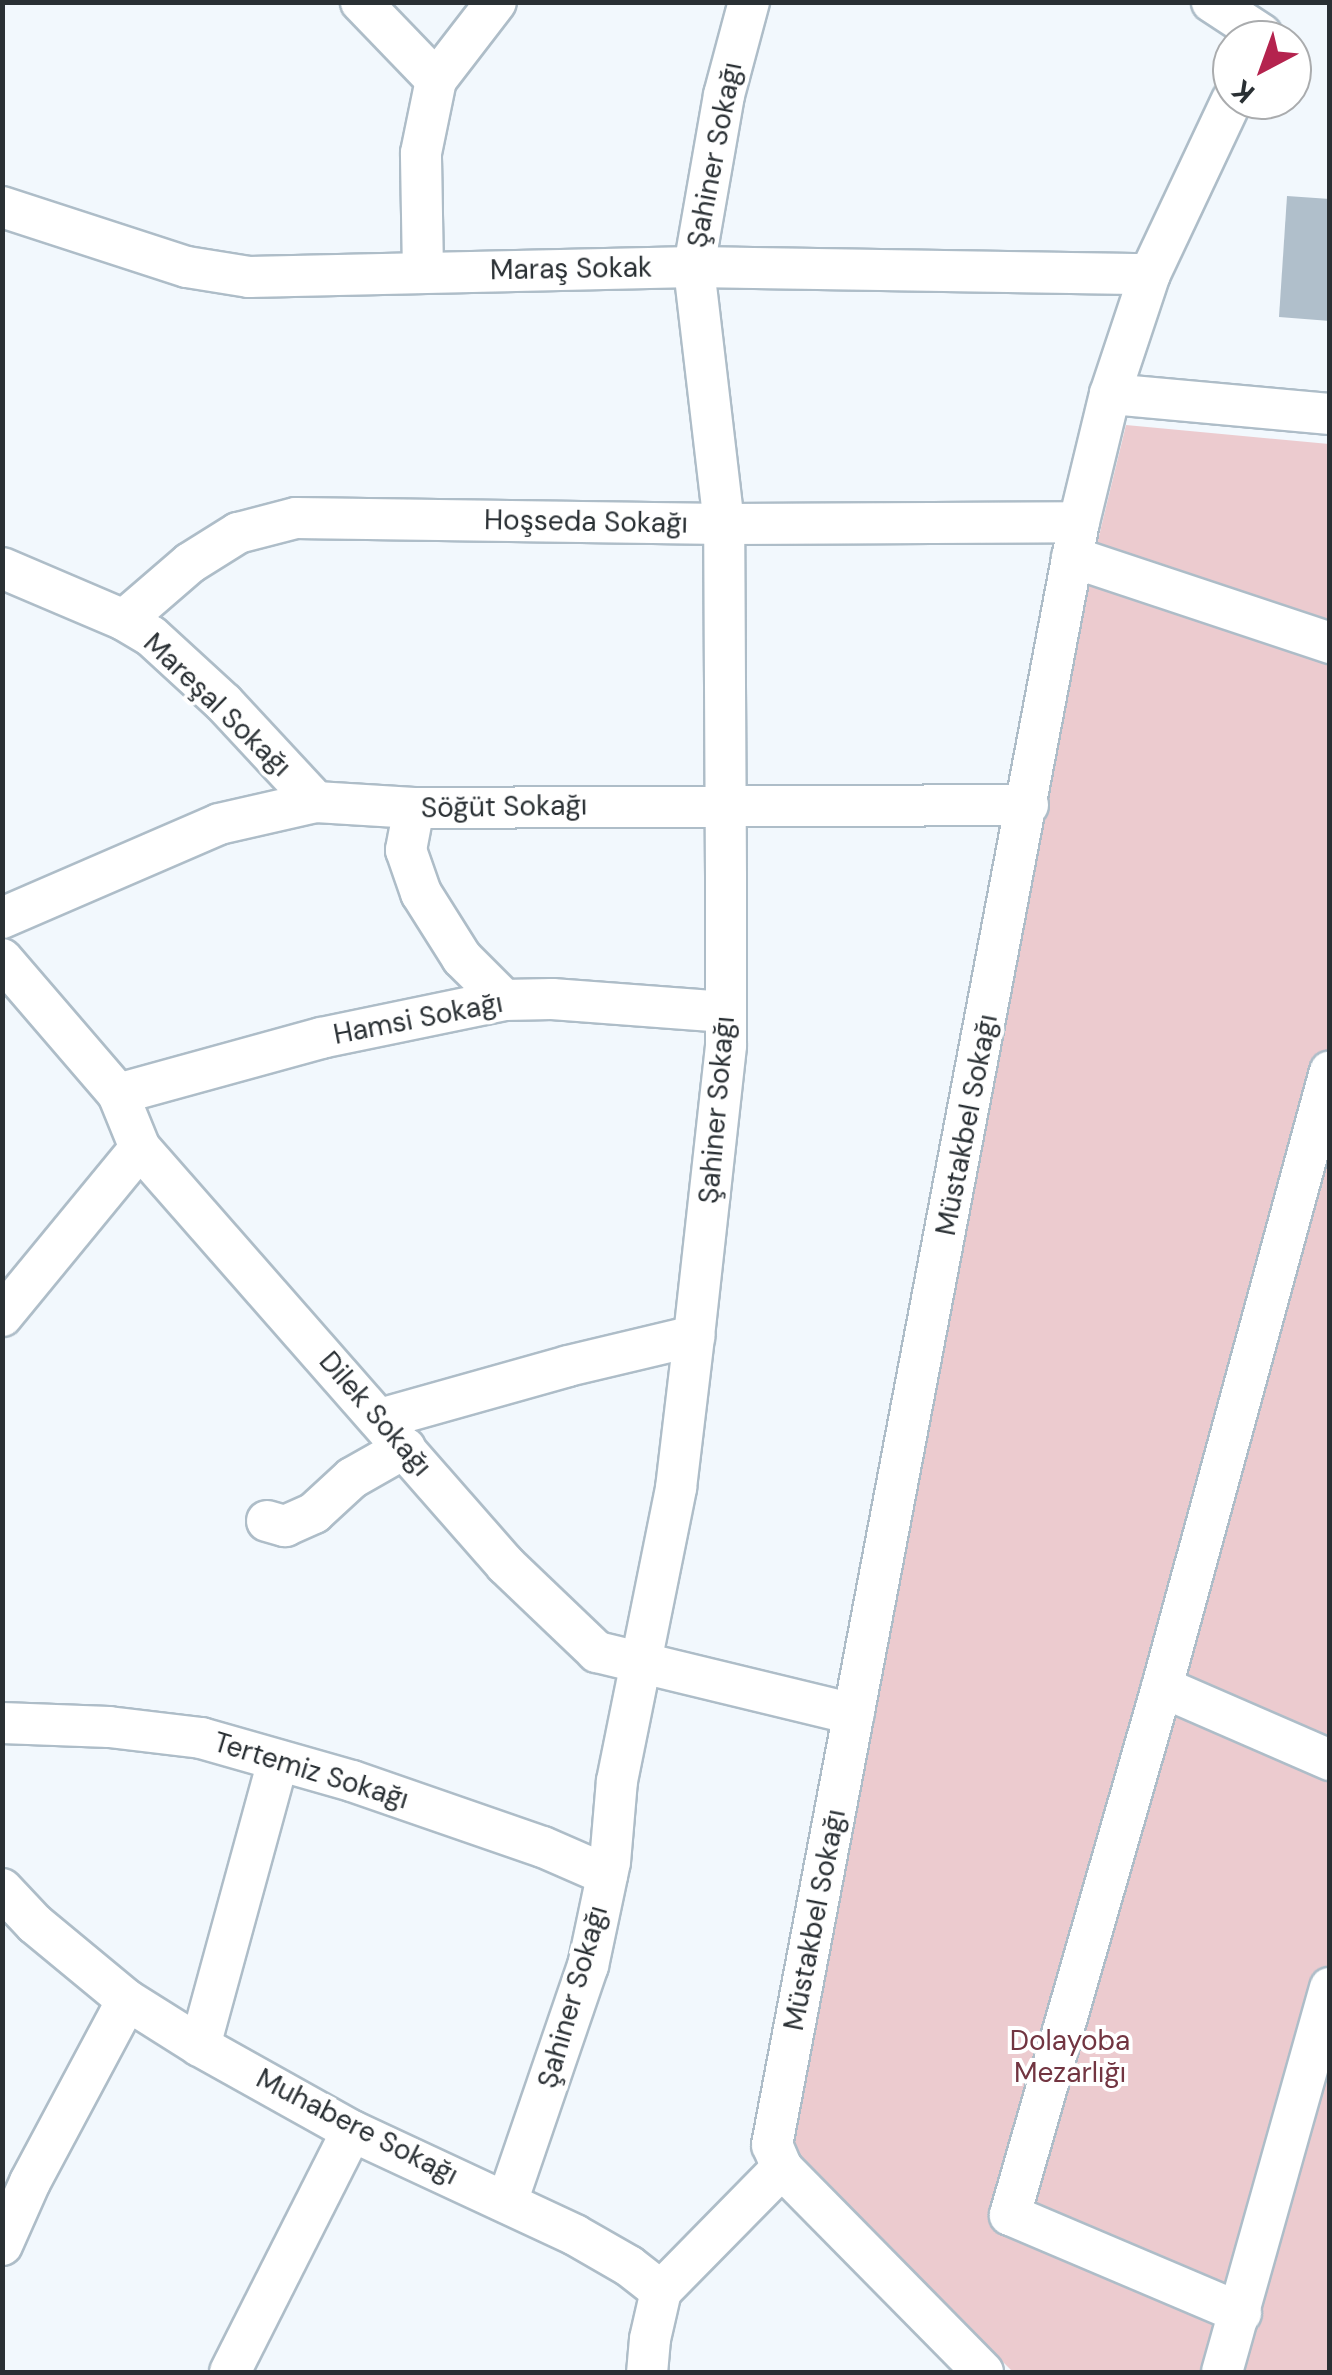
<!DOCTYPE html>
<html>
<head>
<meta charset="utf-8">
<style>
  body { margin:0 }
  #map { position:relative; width:1332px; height:2375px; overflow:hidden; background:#f2f8fd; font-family:"DM Sans",sans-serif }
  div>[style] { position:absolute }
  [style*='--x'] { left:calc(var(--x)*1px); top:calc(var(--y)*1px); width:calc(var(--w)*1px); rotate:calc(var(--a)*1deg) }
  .green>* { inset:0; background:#eccbcf }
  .building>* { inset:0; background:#b0bfcb }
  .roads { filter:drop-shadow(2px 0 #aebdc8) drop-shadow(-2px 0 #aebdc8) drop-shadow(0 2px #aebdc8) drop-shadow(0 -2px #aebdc8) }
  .minor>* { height:40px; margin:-20px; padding:0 20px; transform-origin:20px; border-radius:20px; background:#fff }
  span { translate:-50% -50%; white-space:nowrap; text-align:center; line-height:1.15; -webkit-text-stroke:8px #fff; paint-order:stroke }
  .street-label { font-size:28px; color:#2a3034 }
  .park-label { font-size:28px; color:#723541 }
  .frame { position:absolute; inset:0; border:5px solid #2a3034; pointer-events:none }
  .north { position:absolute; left:1212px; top:20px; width:100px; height:100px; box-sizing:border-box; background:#fff; border:2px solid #aaacae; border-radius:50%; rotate:221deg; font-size:28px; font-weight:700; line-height:40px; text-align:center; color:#2a3034 }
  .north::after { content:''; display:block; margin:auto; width:35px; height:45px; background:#b4234e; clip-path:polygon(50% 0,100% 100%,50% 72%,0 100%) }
</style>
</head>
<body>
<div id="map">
  <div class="green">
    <div style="clip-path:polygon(1126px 425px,1329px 444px,1329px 2372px,1013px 2372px,788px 2146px,1068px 663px)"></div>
  </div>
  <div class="building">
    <div style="clip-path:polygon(1287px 196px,1330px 199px,1330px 321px,1279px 317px)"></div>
  </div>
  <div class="roads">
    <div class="minor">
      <div style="--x:361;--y:2;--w:108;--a:46.1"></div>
      <div style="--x:1212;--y:2;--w:59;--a:33.1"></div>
      <div style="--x:2;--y:207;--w:194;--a:18"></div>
      <div style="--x:187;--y:267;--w:63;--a:9.2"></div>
      <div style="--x:249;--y:277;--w:445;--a:-1.3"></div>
      <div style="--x:694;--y:267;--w:456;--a:0.9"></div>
      <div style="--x:423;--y:272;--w:119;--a:-91"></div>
      <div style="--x:421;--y:153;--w:75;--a:-78.4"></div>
      <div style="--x:436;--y:80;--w:98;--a:-52.4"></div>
      <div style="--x:1110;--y:394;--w:221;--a:5.2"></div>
      <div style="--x:1072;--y:557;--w:272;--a:18.4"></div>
      <div style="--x:2;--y:568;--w:133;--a:23.1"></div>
      <div style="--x:124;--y:620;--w:31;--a:31"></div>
      <div style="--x:151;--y:636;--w:99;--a:42.5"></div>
      <div style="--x:224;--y:703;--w:135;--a:47.1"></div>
      <div style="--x:124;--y:620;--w:87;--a:-40.8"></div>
      <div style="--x:190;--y:563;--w:57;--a:-32"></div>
      <div style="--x:238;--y:533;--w:60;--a:-14.5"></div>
      <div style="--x:296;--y:518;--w:428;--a:0.8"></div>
      <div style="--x:724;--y:524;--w:355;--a:-0.3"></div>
      <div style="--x:414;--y:808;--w:43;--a:100.8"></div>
      <div style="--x:406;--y:850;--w:46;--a:70.8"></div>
      <div style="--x:421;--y:893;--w:77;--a:57.8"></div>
      <div style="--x:462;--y:958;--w:59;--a:45"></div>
      <div style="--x:2;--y:918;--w:236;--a:-23.4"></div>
      <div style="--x:219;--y:824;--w:99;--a:-12.8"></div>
      <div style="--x:316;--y:802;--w:98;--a:3.5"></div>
      <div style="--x:414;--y:808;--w:614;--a:-0.28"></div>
      <div style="--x:2;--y:959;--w:178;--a:49.3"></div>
      <div style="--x:118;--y:1094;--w:58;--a:67.8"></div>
      <div style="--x:140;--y:1148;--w:555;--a:48.73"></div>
      <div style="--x:506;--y:1565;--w:126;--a:43.7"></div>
      <div style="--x:597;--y:1652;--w:264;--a:13.6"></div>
      <div style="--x:118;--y:1094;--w:211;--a:-15.4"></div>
      <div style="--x:321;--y:1038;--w:187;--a:-11.7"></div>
      <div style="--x:504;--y:1000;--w:48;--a:-1.2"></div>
      <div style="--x:552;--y:999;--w:174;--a:4.3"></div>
      <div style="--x:2;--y:1316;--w:217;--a:-50.6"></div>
      <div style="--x:380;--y:1419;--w:195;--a:-15.7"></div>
      <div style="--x:568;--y:1366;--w:130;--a:-13.4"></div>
      <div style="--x:267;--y:1521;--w:19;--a:16"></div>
      <div style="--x:285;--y:1526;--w:32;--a:-24"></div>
      <div style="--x:314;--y:1513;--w:52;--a:-42.6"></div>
      <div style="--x:352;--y:1478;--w:61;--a:-29.5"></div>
      <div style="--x:1162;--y:1687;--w:183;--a:23.5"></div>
      <div style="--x:2;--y:1723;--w:107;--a:2.1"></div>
      <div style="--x:109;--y:1727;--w:93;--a:6.8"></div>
      <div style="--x:201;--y:1738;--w:157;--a:15.9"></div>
      <div style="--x:352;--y:1781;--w:202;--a:19.1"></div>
      <div style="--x:543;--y:1847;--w:70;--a:23.6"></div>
      <div style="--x:2;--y:1889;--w:48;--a:46.7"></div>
      <div style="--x:35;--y:1924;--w:119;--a:39.6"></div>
      <div style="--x:127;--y:2000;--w:86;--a:32.2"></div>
      <div style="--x:200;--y:2046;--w:174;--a:29.2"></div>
      <div style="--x:352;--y:2131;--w:246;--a:25"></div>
      <div style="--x:575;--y:2235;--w:62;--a:29.9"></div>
      <div style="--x:629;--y:2266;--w:41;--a:38"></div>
      <div style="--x:661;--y:2291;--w:49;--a:102.9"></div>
      <div style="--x:650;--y:2339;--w:33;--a:95"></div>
      <div style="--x:200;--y:2046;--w:296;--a:-74.7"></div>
      <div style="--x:507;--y:2202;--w:250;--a:-71.1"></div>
      <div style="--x:588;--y:1966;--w:106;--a:-78.1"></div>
      <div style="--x:610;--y:1862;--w:81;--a:-85.1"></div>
      <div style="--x:617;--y:1781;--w:299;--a:-78.6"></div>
      <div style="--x:676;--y:1488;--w:153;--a:-83.2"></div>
      <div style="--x:694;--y:1336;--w:293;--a:-83.7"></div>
      <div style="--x:726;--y:1045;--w:169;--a:-90"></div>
      <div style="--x:726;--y:876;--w:352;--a:-90.3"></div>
      <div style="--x:724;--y:524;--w:259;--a:-96.7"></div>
      <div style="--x:694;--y:267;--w:175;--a:-80.1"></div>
      <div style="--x:724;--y:95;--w:96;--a:-75"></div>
      <div style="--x:2;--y:2245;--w:69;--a:-66"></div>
      <div style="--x:30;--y:2182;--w:206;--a:-61.9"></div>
      <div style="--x:661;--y:2291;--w:173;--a:-45.5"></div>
      <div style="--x:1241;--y:2313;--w:251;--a:-157"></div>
      <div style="--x:1010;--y:2215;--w:549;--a:-73.94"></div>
      <div style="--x:1162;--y:1687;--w:638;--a:-74.74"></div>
      <div style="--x:230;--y:2372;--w:270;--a:-63.2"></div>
      <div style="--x:983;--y:2372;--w:286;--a:-134.6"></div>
      <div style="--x:782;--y:2168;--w:25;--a:-113"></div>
      <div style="--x:772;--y:2145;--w:1652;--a:-79.29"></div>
      <div style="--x:1079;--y:522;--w:132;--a:-76.4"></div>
      <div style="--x:1110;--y:394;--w:126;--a:-71.6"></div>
      <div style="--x:1150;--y:274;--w:192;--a:-64.8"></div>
      <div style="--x:1222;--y:2372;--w:399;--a:-74.3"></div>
    </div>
  </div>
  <div class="street-label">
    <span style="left:715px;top:155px;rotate:-79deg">Şahiner Sokağı</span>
    <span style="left:571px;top:269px;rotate:-1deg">Maraş Sokak</span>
    <span style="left:586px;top:522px;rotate:1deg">Hoşseda Sokağı</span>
    <span style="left:217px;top:705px;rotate:44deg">Mareşal Sokağı</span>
    <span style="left:504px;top:807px;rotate:-1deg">Söğüt Sokağı</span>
    <span style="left:418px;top:1019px;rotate:-11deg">Hamsi Sokağı</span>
    <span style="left:717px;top:1110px;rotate:-85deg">Şahiner Sokağı</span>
    <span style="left:967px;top:1125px;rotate:-79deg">Müstakbel Sokağı</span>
    <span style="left:375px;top:1414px;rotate:49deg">Dilek Sokağı</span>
    <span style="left:311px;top:1771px;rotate:17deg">Tertemiz Sokağı</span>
    <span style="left:815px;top:1920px;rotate:-79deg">Müstakbel Sokağı</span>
    <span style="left:573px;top:1997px;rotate:-74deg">Şahiner Sokağı</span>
    <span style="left:357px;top:2127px;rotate:27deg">Muhabere Sokağı</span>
  </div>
  <div class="park-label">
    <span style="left:1070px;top:2057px">Dolayoba<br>Mezarlığı</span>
  </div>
  <div class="frame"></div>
  <div class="north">K</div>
</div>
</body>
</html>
